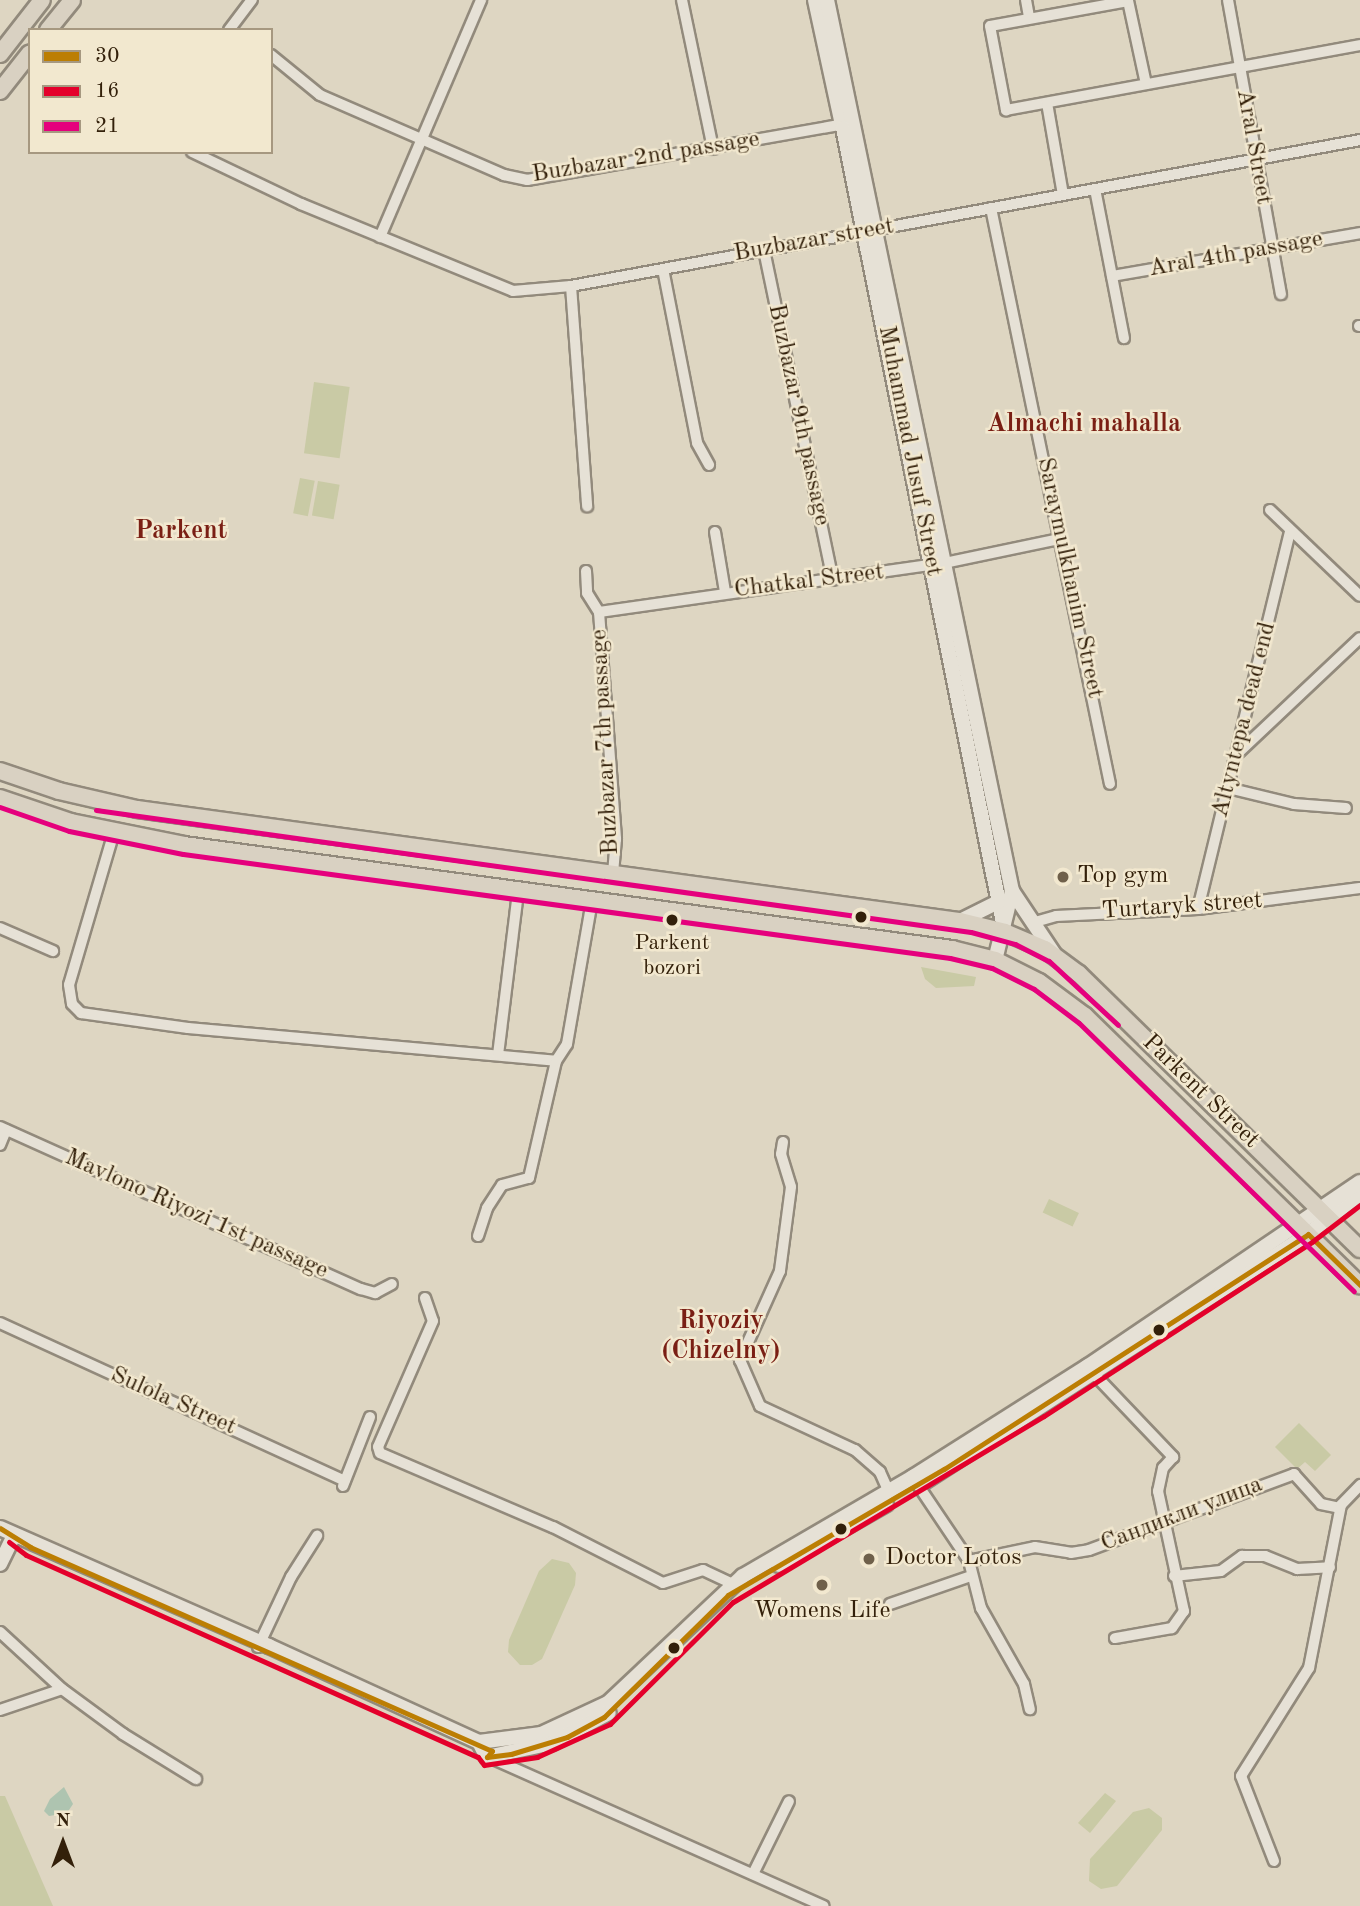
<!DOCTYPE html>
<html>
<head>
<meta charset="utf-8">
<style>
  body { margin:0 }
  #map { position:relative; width:1360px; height:1906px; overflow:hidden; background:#ded6c2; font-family:"Old Standard TT",serif }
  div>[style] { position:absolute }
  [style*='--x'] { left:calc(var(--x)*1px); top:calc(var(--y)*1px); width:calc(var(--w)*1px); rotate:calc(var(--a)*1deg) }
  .green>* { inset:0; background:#c9caa5; transform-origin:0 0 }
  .water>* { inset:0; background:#aec4b0 }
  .roads { filter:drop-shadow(2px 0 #928a7c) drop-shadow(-2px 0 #928a7c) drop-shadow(0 2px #928a7c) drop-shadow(0 -2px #928a7c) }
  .street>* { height:10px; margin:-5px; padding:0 5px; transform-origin:5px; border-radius:5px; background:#e6e1d6 }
  .secondary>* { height:14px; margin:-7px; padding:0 7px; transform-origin:7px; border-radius:7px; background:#e6e1d6 }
  .primary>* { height:16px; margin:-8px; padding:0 8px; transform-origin:8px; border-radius:8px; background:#d9d1c2 }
  .bus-1>* { height:5px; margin:-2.5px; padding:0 2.5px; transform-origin:2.5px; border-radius:2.5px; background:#bc7e03 }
  .bus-2>* { height:5px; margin:-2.5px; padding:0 2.5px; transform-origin:2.5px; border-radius:2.5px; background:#e4002b }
  .bus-3>* { height:5px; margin:-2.5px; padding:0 2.5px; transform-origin:2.5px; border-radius:2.5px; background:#e5007d }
  .dots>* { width:19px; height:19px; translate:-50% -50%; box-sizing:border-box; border:4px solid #f2e8cf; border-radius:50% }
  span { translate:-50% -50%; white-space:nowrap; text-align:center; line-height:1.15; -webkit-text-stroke:5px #f2e8cf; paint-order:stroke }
  .bus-label { font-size:22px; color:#33200a }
  .street-label { font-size:24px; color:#33200a }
  .poi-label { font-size:24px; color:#33200a }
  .left { translate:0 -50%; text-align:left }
  .neighbourhood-label { font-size:26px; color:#7a1f14; font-weight:700 }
  .legend { position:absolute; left:28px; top:28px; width:245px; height:126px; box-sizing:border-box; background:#f2e8cf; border:2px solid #a69880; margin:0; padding:9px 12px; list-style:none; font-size:21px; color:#33200a }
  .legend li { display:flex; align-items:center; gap:14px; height:35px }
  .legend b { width:35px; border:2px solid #a69880 }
  .north { position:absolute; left:28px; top:1808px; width:70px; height:70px; -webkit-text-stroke:5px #f2e8cf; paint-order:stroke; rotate:0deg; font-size:19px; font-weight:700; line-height:28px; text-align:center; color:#33200a }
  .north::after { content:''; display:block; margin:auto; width:24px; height:32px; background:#33200a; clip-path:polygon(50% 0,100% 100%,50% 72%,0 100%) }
</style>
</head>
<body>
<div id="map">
  <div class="green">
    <div style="left:314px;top:382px;width:36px;height:72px;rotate:8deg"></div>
    <div style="left:300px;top:478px;width:15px;height:36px;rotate:11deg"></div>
    <div style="left:318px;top:481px;width:22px;height:35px;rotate:10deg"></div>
    <div style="clip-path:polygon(921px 967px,976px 977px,974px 986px,936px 988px,925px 979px)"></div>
    <div style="left:1049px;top:1199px;width:33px;height:15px;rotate:25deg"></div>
    <div style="clip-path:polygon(1299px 1423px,1331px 1455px,1315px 1471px,1305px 1462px,1297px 1469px,1275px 1447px)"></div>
    <div style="clip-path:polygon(552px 1559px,569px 1563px,576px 1573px,575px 1585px,542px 1659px,532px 1665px,520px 1665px,508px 1652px,509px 1640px,539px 1571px)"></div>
    <div style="clip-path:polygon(1105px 1793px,1116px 1801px,1090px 1833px,1078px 1823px)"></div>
    <div style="clip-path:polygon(0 1796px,5px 1796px,53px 1906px,0 1906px)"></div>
    <div style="clip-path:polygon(1149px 1808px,1162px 1818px,1162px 1830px,1117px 1886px,1101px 1889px,1089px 1881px,1090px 1859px,1133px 1812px)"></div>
  </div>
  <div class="water">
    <div style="clip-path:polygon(64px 1787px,73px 1804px,67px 1813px,49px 1816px,44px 1811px,50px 1799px)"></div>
  </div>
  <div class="roads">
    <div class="street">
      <div style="--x:682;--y:0;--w:152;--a:78.2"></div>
      <div style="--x:1026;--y:0;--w:17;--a:80"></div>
      <div style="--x:1228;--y:0;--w:299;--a:79.8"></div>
      <div style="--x:229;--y:30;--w:38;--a:-53"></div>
      <div style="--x:271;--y:55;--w:63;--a:39.2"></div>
      <div style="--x:320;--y:95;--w:201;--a:23.5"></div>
      <div style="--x:504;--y:175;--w:24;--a:12"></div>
      <div style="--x:527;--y:180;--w:324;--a:-10"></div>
      <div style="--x:1146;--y:84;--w:85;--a:-102.2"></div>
      <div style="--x:1128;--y:1;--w:140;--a:169.7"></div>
      <div style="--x:990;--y:26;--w:86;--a:79.2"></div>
      <div style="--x:1006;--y:110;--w:360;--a:-10.4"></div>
      <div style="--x:1047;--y:103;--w:93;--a:80.1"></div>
      <div style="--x:192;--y:152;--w:121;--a:25.5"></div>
      <div style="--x:301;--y:204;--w:229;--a:22.3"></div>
      <div style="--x:513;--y:291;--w:58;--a:-4.9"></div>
      <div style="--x:571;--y:286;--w:802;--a:-10.48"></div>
      <div style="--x:1095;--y:189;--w:152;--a:79"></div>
      <div style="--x:991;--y:208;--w:588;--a:78.33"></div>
      <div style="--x:380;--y:237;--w:258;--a:-66.9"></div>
      <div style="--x:764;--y:250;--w:337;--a:78.2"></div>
      <div style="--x:663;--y:269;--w:177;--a:78.9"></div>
      <div style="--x:697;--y:443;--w:25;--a:61"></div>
      <div style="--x:1112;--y:276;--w:252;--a:-9.8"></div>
      <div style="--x:571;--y:286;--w:221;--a:85.8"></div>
      <div style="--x:1359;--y:326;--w:1;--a:0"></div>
      <div style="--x:1270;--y:510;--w:124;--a:43.7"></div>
      <div style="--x:715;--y:532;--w:61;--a:80.5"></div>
      <div style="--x:586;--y:571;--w:22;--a:87"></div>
      <div style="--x:587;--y:593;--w:22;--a:58"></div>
      <div style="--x:599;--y:612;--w:228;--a:85.7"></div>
      <div style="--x:616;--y:839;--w:34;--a:95"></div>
      <div style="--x:599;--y:612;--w:348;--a:-8.1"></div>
      <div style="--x:944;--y:563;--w:117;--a:-11.8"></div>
      <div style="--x:1239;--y:752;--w:166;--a:-43.3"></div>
      <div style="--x:1228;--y:788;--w:68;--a:13.6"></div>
      <div style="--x:1294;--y:804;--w:52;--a:4.4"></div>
      <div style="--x:114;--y:832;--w:159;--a:106.4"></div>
      <div style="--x:69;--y:985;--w:19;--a:81"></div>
      <div style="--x:72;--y:1004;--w:13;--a:45"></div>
      <div style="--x:81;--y:1013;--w:108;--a:8"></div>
      <div style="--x:188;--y:1028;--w:369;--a:5.1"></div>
      <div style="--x:1198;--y:909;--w:389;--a:-76.3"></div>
      <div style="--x:1035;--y:922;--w:22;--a:-16"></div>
      <div style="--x:1056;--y:916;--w:142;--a:-2.8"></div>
      <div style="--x:1198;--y:909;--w:163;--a:-7.4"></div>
      <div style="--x:0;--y:928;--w:58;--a:23.5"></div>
      <div style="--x:498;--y:1055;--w:165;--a:-83"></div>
      <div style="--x:0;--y:1127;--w:396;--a:24.2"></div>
      <div style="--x:361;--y:1289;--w:15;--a:16"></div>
      <div style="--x:375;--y:1293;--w:19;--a:-28"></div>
      <div style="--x:783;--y:1142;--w:12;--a:99"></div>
      <div style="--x:781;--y:1154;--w:34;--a:73"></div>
      <div style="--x:791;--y:1187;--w:85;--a:97.5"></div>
      <div style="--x:780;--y:1271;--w:98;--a:114.2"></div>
      <div style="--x:740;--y:1360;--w:50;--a:66.5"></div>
      <div style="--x:760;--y:1406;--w:105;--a:24.9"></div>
      <div style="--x:855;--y:1450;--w:33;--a:41"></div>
      <div style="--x:880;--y:1472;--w:22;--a:66"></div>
      <div style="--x:0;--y:1145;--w:16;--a:-68"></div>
      <div style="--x:478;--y:1236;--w:29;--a:-72"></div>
      <div style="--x:487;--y:1208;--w:27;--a:-57"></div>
      <div style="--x:502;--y:1185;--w:28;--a:-15"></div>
      <div style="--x:529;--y:1178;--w:120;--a:-77"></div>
      <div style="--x:556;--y:1061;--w:20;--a:-57"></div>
      <div style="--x:567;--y:1044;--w:145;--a:-80.1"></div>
      <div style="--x:425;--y:1298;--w:24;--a:71"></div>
      <div style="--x:433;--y:1321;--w:137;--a:113.6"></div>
      <div style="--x:378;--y:1447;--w:6;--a:72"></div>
      <div style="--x:380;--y:1453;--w:188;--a:23.2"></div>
      <div style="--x:553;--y:1527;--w:123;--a:27"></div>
      <div style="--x:663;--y:1583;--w:42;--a:-18"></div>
      <div style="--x:703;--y:1570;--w:33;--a:25"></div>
      <div style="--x:0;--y:1323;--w:379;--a:24.6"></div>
      <div style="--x:1094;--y:1374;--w:115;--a:46.4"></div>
      <div style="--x:1173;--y:1457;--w:15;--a:132"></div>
      <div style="--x:1163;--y:1468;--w:24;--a:102"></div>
      <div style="--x:1158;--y:1491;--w:123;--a:77.8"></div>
      <div style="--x:1184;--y:1611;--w:21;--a:125"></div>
      <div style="--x:1172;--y:1628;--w:58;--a:170"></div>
      <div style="--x:918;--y:1485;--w:92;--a:56.1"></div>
      <div style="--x:969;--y:1561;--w:49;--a:75.7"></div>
      <div style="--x:981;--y:1608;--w:87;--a:60.5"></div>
      <div style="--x:1024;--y:1684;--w:26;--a:77"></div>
      <div style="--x:343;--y:1486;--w:74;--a:-68.6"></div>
      <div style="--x:969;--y:1561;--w:67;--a:-12"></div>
      <div style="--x:1035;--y:1547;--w:36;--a:9"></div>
      <div style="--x:1071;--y:1553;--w:18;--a:-9"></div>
      <div style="--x:1089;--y:1550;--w:219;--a:-20.3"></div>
      <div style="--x:1294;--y:1474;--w:40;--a:48"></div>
      <div style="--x:1321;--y:1504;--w:19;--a:12"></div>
      <div style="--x:1174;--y:1576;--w:47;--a:-6.1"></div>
      <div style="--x:1221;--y:1571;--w:26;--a:-36"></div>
      <div style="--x:1242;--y:1556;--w:23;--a:0"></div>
      <div style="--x:1265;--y:1556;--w:35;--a:22"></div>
      <div style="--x:1297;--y:1569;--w:33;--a:-3"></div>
      <div style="--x:890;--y:1604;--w:86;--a:-19.1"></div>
      <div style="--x:0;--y:1632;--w:84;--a:42.6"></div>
      <div style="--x:62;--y:1689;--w:76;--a:36.4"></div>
      <div style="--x:123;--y:1734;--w:86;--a:31.7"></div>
      <div style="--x:258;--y:1647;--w:77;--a:-64.8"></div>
      <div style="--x:291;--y:1577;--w:49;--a:-57.6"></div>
      <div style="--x:0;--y:1710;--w:65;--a:-18.7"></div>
      <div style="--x:491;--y:1758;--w:364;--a:24"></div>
      <div style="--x:1274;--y:1861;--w:91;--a:-111.2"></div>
      <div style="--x:1241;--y:1776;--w:128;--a:-57.8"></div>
      <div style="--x:1309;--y:1668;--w:166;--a:-78.9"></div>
      <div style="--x:1341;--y:1505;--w:28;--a:-46"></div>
      <div style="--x:753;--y:1874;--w:81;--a:-63.7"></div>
    </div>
    <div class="secondary">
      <div style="--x:815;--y:0;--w:128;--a:77.8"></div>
      <div style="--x:827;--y:0;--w:910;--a:78.27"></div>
      <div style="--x:1012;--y:891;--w:71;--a:103.8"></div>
      <div style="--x:843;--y:128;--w:811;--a:78.62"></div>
      <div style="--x:1012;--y:891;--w:76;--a:56.3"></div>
      <div style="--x:960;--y:921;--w:42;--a:-26.6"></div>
      <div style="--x:922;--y:1483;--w:459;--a:-32.8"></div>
      <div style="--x:1308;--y:1234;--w:66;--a:-37.6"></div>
      <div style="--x:0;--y:1528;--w:294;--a:23.7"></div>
      <div style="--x:269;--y:1646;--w:231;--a:24.6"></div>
      <div style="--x:479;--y:1742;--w:9;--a:63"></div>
      <div style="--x:0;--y:1564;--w:32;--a:-64"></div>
      <div style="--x:779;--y:1565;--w:123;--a:-29.7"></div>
      <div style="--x:479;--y:1742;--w:63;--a:-7.4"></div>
      <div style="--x:541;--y:1734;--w:74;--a:-24.8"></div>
      <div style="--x:608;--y:1703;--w:185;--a:-43.3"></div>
      <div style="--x:743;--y:1576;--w:197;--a:-30.2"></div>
      <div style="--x:913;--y:1477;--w:207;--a:-32.4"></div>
      <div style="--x:1088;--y:1366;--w:328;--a:-34.1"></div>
      <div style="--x:487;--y:1757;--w:66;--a:-12.2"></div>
      <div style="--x:552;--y:1743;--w:64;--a:-27.8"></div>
    </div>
    <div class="primary">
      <div style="--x:48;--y:30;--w:38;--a:-51"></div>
      <div style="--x:0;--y:54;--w:68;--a:-52.1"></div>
      <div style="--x:0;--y:91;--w:48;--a:-51.7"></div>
      <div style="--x:0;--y:771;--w:62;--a:18.7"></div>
      <div style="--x:59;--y:791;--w:80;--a:13"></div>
      <div style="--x:137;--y:809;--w:831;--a:7.75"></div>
      <div style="--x:960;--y:921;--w:46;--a:13.7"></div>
      <div style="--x:1005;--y:932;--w:43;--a:23"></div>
      <div style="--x:1045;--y:949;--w:42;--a:36.3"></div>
      <div style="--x:1079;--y:974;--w:393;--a:44.4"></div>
      <div style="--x:0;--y:798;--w:75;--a:18.7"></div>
      <div style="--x:71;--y:822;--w:115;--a:11.5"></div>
      <div style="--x:184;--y:845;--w:775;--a:7.71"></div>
      <div style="--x:952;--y:949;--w:44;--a:14.3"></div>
      <div style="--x:995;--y:960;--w:49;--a:26.6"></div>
      <div style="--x:1039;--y:982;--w:57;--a:36.5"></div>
      <div style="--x:1085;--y:1016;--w:385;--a:44.4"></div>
    </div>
  </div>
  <div class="bus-1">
    <div style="--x:0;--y:1528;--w:36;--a:32"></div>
    <div style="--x:30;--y:1547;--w:505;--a:23.82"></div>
    <div style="--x:492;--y:1751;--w:8;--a:130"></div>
    <div style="--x:487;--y:1757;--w:24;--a:-7"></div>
    <div style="--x:511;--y:1754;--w:59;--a:-16.9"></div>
    <div style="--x:567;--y:1737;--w:42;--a:-28.4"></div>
    <div style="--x:604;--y:1717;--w:174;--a:-44.5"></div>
    <div style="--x:728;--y:1595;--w:250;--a:-30.3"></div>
    <div style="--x:944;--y:1469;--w:433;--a:-32.8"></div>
    <div style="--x:1308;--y:1234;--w:73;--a:44.4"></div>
  </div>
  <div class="bus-2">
    <div style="--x:9;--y:1542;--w:21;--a:37"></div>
    <div style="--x:26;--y:1555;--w:495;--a:24.1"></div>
    <div style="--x:478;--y:1757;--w:10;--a:53"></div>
    <div style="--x:484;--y:1765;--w:54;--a:-8.6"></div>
    <div style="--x:537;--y:1757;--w:80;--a:-24.3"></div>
    <div style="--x:610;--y:1724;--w:173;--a:-44.8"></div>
    <div style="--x:733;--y:1602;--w:362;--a:-30.9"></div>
    <div style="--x:1044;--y:1416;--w:321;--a:-33"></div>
    <div style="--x:1313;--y:1241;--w:59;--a:-37.5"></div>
  </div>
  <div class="bus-3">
    <div style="--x:0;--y:807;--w:73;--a:19.2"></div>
    <div style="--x:69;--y:831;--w:116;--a:11.4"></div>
    <div style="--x:183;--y:854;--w:774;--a:7.72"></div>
    <div style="--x:950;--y:958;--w:43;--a:13.4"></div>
    <div style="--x:992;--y:968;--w:47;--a:26.6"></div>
    <div style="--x:1034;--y:989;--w:56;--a:37.1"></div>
    <div style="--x:1079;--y:1023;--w:384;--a:44.3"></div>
    <div style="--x:96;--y:810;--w:883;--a:7.94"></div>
    <div style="--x:971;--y:932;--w:46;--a:15.3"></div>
    <div style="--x:1015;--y:944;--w:38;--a:27"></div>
    <div style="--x:1049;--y:961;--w:94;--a:42.8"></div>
  </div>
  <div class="dots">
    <div style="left:1063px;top:877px;background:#6f604a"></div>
    <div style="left:861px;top:917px;background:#33200a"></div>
    <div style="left:672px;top:920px;background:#33200a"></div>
    <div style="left:1159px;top:1330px;background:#33200a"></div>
    <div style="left:841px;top:1529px;background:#33200a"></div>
    <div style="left:869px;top:1559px;background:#6f604a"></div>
    <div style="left:822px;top:1585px;background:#6f604a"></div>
    <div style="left:674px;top:1648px;background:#33200a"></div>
  </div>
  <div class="bus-label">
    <span style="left:672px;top:956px">Parkent<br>bozori</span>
  </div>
  <div class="street-label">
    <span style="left:1253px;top:147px;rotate:80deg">Aral Street</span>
    <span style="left:646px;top:158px;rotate:-9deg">Buzbazar 2nd passage</span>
    <span style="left:814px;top:241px;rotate:-10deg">Buzbazar street</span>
    <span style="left:1236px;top:255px;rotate:-10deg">Aral 4th passage</span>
    <span style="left:798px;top:415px;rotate:78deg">Buzbazar 9th passage</span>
    <span style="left:909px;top:451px;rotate:79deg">Muhammad Jusuf Street</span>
    <span style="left:1069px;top:578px;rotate:78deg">Saraymulkhanim Street</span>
    <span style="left:809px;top:582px;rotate:-7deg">Chatkal Street</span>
    <span style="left:1245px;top:720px;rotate:-76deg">Altyntepa dead end</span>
    <span style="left:606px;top:742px;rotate:-93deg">Buzbazar 7th passage</span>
    <span style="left:1182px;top:907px;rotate:-4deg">Turtaryk street</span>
    <span style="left:1200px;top:1092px;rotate:44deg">Parkent Street</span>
    <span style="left:196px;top:1215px;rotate:24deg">Mavlono Riyozi 1st passage</span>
    <span style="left:173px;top:1402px;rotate:24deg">Sulola Street</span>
    <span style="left:1182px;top:1515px;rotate:-21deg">Сандикли улица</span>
  </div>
  <div class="poi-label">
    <span class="left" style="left:1077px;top:877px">Top gym</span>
    <span class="left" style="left:885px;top:1559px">Doctor Lotos</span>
    <span style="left:822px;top:1612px">Womens Life</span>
  </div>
  <div class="neighbourhood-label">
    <span style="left:1084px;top:425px">Almachi mahalla</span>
    <span style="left:181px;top:532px">Parkent</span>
    <span style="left:721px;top:1337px">Riyoziy<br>(Chizelny)</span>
  </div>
  <ul class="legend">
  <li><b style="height:9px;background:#bc7e03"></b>30</li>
  <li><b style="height:9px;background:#e4002b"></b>16</li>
  <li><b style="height:9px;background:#e5007d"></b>21</li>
  </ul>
  <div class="north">N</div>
</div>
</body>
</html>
